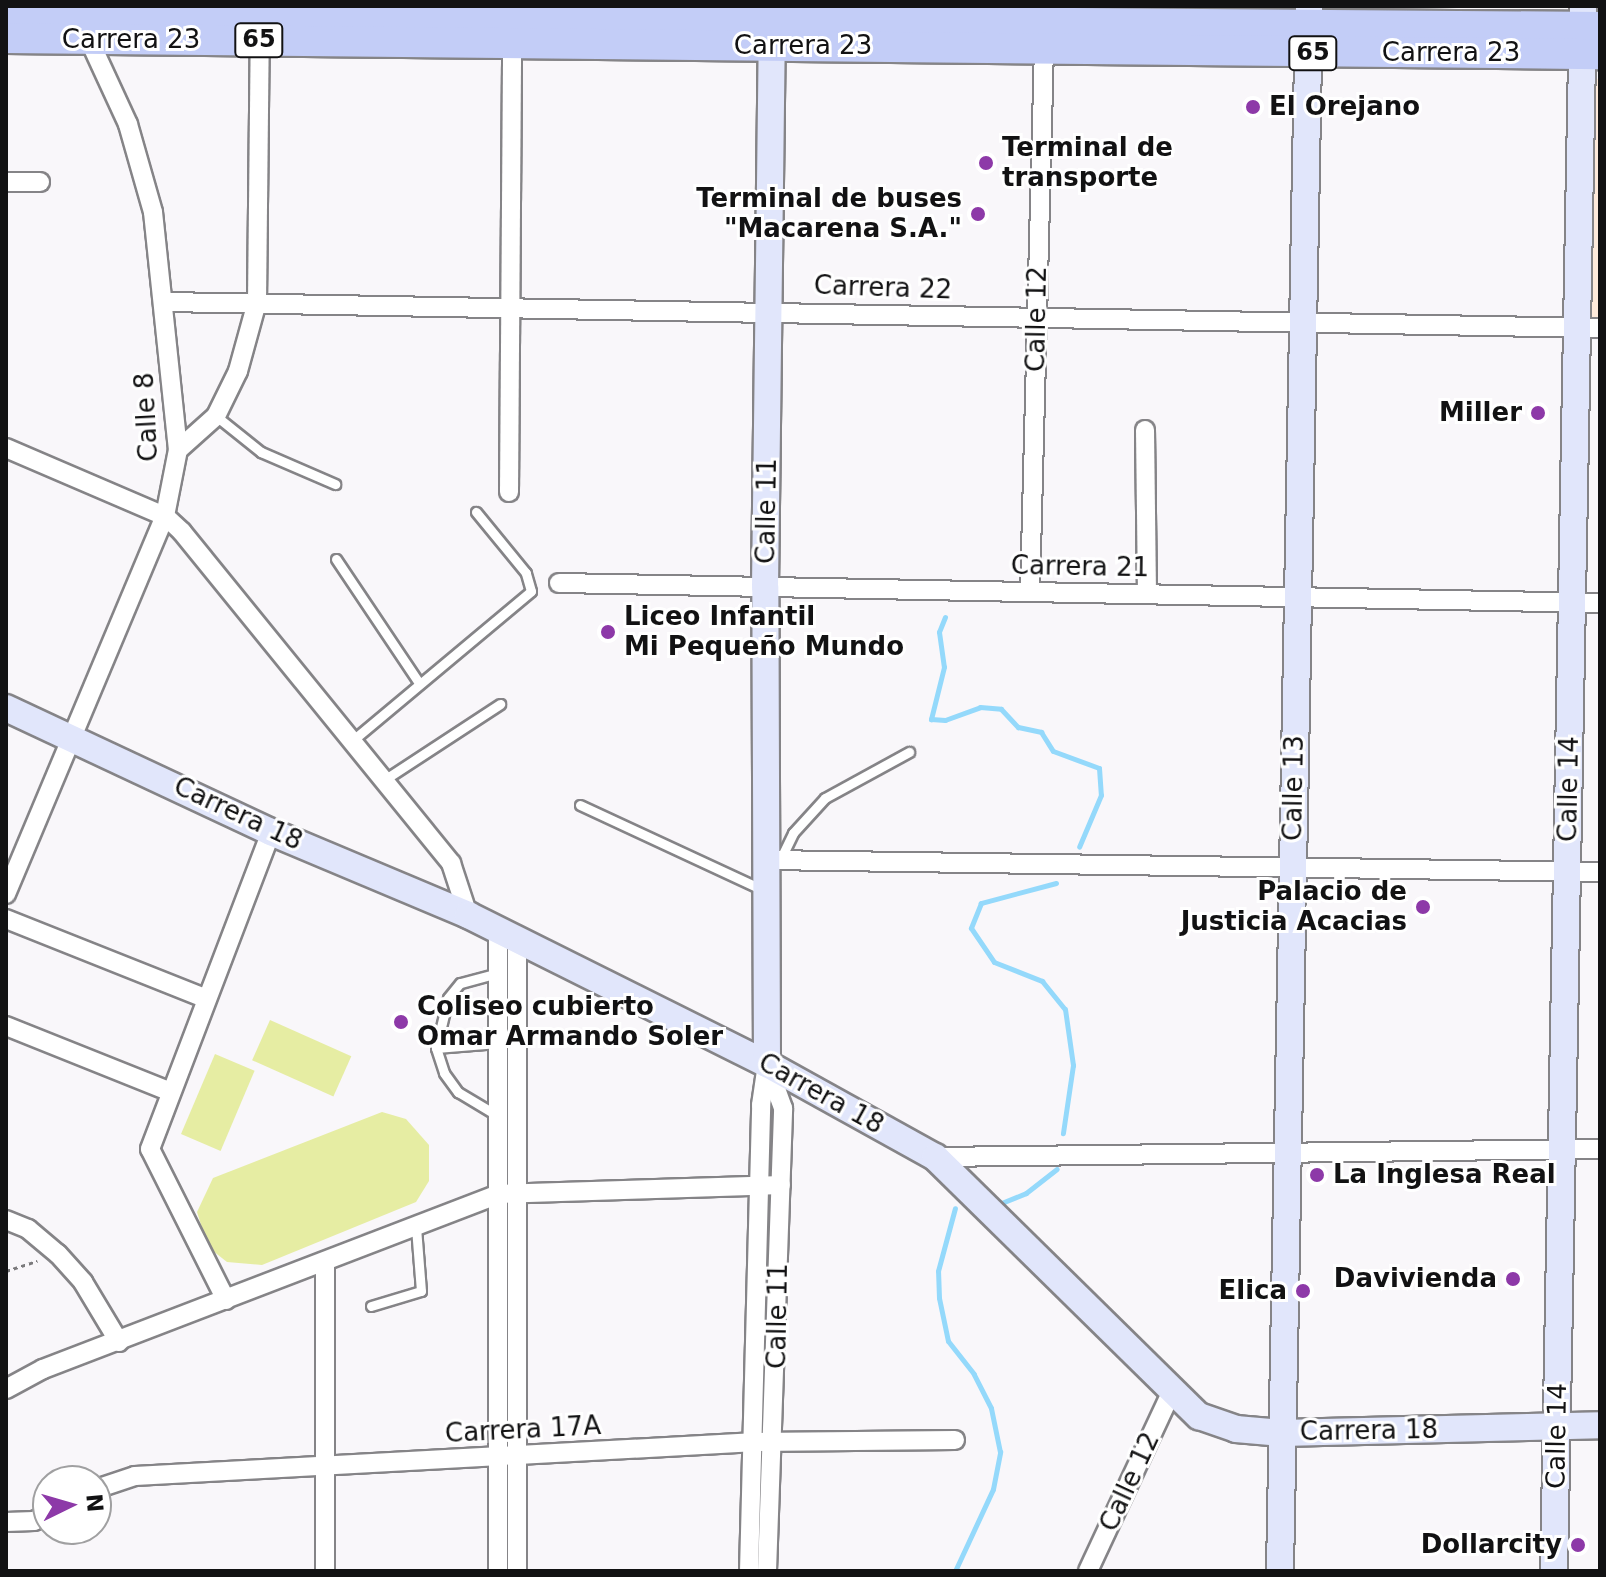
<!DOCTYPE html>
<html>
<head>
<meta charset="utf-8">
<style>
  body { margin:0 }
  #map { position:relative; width:1606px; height:1577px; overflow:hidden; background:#f9f7fa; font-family:"DejaVu Sans",sans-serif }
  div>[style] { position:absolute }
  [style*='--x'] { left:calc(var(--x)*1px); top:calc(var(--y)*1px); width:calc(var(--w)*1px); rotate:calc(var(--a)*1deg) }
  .education>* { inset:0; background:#feeadb }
  .green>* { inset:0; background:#e6eda3; transform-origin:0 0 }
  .stream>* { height:5px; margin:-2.5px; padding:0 2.5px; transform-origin:2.5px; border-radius:2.5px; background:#94d9fb }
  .path>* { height:3px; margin-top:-1.5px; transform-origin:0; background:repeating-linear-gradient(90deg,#7b7a7c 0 4px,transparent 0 8px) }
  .roads { filter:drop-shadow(2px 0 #858487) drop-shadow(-2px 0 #858487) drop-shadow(0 2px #858487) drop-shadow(0 -2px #858487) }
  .lane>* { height:9px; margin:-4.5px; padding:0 4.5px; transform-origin:4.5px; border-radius:4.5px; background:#fff }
  .street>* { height:18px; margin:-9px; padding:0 9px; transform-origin:9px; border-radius:9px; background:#fff }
  .secondary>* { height:26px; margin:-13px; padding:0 13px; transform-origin:13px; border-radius:13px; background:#e1e6fb }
  .primary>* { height:30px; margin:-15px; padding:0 15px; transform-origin:15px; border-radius:15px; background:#c3cdf7 }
  .dots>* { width:22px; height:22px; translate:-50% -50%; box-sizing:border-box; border:4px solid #fff; border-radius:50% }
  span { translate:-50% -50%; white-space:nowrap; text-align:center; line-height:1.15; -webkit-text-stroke:6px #fff; paint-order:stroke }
  .shield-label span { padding:2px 6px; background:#fff; border:2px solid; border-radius:6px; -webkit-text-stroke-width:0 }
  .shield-label { font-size:24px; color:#121213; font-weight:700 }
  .street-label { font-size:26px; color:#121213 }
  .poi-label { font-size:26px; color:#121213; font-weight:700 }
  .left { translate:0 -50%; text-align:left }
  .right { translate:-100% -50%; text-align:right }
  .frame { position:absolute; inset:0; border:8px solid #121213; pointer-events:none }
  .north { position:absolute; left:32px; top:1465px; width:80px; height:80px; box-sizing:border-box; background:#fff; border:2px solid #a0a0a1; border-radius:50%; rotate:85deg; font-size:22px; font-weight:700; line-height:32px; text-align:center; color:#121213 }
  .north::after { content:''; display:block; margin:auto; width:28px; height:36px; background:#8d39a8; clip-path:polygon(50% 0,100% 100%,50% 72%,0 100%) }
</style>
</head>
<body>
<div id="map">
  <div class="education">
    <div style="clip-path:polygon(1600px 77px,1600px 320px,1586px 320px,1590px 84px)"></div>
  </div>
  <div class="green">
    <div style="left:270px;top:1020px;width:89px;height:44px;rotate:24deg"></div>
    <div style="left:215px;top:1054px;width:43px;height:87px;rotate:23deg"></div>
    <div style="clip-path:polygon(382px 1112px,406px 1119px,429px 1145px,429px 1181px,416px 1202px,262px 1265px,227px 1262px,208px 1247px,197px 1212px,213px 1178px)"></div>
  </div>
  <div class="stream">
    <div style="--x:945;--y:617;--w:16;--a:112"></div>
    <div style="--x:939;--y:632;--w:35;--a:82"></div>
    <div style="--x:944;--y:667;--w:54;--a:104"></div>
    <div style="--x:931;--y:719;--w:14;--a:4"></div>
    <div style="--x:945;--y:720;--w:37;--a:-20"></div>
    <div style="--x:980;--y:707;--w:21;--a:5"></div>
    <div style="--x:1001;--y:709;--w:25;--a:47"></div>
    <div style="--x:1018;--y:727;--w:24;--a:12"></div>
    <div style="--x:1041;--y:732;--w:22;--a:58"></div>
    <div style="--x:1053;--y:751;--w:49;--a:20.3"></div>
    <div style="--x:1099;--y:768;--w:27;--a:86"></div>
    <div style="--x:1101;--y:795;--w:56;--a:112.9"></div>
    <div style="--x:1056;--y:883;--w:78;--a:165.1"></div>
    <div style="--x:981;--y:903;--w:27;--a:112"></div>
    <div style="--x:971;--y:928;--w:41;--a:55.9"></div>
    <div style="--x:994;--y:962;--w:52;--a:21.6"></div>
    <div style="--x:1042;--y:981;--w:36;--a:51"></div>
    <div style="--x:1065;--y:1009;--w:57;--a:81.9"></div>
    <div style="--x:1073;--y:1065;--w:69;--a:98.4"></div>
    <div style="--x:999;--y:1204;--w:29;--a:-22"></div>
    <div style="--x:1026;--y:1193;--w:39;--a:-38"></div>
    <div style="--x:955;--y:1571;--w:90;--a:-65.1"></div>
    <div style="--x:993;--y:1489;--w:38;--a:-79"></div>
    <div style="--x:1000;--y:1452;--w:45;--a:-101.6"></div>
    <div style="--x:991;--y:1408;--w:38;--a:-117"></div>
    <div style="--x:974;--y:1374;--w:42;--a:-128.2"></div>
    <div style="--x:948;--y:1341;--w:44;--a:-101.8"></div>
    <div style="--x:939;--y:1298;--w:27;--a:-92"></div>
    <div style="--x:938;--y:1271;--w:65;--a:-74.9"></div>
  </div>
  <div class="path">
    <div style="--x:6;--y:1271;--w:33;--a:-18"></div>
  </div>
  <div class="roads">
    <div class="lane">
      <div style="--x:216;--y:416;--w:58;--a:38.7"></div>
      <div style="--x:261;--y:452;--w:81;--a:23.4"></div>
      <div style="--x:336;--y:559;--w:149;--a:56.2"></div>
      <div style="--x:353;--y:740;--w:232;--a:-39.9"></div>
      <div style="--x:531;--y:591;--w:19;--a:-106"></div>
      <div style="--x:526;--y:573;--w:79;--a:-129.3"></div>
      <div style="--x:384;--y:780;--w:139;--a:-33.2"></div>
      <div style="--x:580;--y:805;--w:204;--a:24.9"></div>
      <div style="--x:780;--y:860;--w:30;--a:-64"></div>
      <div style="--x:793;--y:833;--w:47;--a:-47.6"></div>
      <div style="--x:825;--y:798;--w:96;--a:-28.7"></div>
      <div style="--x:498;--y:973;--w:39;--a:165"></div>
      <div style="--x:460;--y:983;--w:19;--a:129"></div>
      <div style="--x:448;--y:998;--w:51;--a:103.5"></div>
      <div style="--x:436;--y:1048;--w:26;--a:72"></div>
      <div style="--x:444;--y:1073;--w:24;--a:54"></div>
      <div style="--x:458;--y:1092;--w:47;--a:31"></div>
      <div style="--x:436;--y:1048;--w:62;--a:-4.6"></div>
      <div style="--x:371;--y:1306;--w:52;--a:-16.7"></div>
      <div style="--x:421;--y:1291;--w:64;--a:-94.5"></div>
    </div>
    <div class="street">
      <div style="--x:6;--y:182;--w:34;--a:0"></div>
      <div style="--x:165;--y:302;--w:1435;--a:1.04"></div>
      <div style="--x:1145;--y:430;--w:164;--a:89.3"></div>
      <div style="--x:6;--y:448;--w:173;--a:23.2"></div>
      <div style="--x:165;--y:516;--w:23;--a:43"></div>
      <div style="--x:182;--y:532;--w:427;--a:50.9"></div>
      <div style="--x:451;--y:863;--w:55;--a:71.9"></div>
      <div style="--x:178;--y:450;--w:51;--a:-41.8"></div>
      <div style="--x:216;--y:416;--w:50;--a:-63.9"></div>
      <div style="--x:238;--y:371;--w:72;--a:-74.6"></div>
      <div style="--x:257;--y:302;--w:269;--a:-89.4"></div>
      <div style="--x:509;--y:492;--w:455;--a:-89.6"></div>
      <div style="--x:559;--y:583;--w:1041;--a:1.1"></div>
      <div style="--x:1030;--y:592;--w:545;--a:-88.53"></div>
      <div style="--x:765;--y:860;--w:835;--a:0.82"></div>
      <div style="--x:6;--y:894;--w:410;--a:-67.2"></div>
      <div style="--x:165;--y:516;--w:67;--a:-78.9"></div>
      <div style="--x:178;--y:450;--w:239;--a:-96"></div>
      <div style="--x:153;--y:212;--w:91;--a:-105.9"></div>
      <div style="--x:128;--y:124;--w:100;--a:-114.8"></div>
      <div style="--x:6;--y:919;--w:216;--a:21.7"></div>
      <div style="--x:6;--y:1026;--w:178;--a:21.8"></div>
      <div style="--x:935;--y:1157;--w:665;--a:-0.69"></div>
      <div style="--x:6;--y:1220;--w:24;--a:22"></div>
      <div style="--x:28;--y:1229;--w:39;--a:40"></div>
      <div style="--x:58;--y:1254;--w:38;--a:48"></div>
      <div style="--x:83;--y:1282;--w:70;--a:59"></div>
      <div style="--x:226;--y:1300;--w:169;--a:-116.7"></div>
      <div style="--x:150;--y:1149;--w:339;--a:-69.1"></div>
      <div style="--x:6;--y:1389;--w:42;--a:-28.4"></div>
      <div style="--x:43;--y:1369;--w:487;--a:-21"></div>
      <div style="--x:498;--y:1194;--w:283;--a:-1.8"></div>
      <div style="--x:96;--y:1489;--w:41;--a:-18.4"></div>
      <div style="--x:135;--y:1476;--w:622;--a:-3.13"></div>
      <div style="--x:756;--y:1442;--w:199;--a:-0.6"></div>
      <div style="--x:6;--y:1522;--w:28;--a:-2"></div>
      <div style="--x:34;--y:1521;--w:16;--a:-27"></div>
      <div style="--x:325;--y:1571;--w:307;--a:-90"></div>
      <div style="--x:498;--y:1571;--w:642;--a:-90"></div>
      <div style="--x:517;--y:1571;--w:632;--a:-90"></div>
      <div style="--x:749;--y:1571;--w:466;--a:-88.5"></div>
      <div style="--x:761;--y:1105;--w:41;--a:-81.7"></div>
      <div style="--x:767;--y:1571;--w:463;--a:-88"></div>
      <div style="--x:783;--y:1108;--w:47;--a:-110"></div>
      <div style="--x:1088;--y:1571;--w:196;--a:-65"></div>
    </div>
    <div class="secondary">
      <div style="--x:6;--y:708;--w:293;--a:25.1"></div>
      <div style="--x:271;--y:832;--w:214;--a:22.8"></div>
      <div style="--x:468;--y:915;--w:334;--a:26.5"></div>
      <div style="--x:767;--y:1064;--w:192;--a:29"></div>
      <div style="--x:935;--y:1157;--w:370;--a:44.5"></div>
      <div style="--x:1199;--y:1416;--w:39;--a:19"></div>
      <div style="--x:1236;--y:1429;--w:46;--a:5"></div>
      <div style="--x:1282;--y:1433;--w:318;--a:-1.4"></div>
      <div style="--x:767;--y:1064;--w:477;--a:-90.2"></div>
      <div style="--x:765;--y:587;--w:561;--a:-89.29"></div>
      <div style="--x:1280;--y:1571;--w:1565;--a:-88.94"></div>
      <div style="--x:1554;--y:1571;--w:1565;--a:-88.94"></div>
    </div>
    <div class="primary">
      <div style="--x:6;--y:15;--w:1594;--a:0.43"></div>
      <div style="--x:6;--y:38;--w:1594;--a:0.58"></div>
    </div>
  </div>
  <div class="dots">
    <div style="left:1253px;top:107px;background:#8d39a8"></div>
    <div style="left:986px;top:163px;background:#8d39a8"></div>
    <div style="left:978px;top:214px;background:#8d39a8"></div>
    <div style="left:1538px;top:413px;background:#8d39a8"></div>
    <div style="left:608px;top:632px;background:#8d39a8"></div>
    <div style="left:1423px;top:907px;background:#8d39a8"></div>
    <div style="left:401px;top:1022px;background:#8d39a8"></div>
    <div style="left:1317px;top:1175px;background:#8d39a8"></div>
    <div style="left:1513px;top:1279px;background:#8d39a8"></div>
    <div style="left:1303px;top:1291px;background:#8d39a8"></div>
    <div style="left:1578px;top:1545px;background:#8d39a8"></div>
  </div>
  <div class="shield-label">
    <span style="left:259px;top:40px">65</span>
    <span style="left:1313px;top:53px">65</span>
  </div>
  <div class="street-label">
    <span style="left:131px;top:40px">Carrera 23</span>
    <span style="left:803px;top:46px">Carrera 23</span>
    <span style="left:1451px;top:53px">Carrera 23</span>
    <span style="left:883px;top:288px;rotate:2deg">Carrera 22</span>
    <span style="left:1037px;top:319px;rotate:-89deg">Calle 12</span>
    <span style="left:147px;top:417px;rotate:-93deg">Calle 8</span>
    <span style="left:767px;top:511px;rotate:-89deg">Calle 11</span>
    <span style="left:1080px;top:567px;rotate:1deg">Carrera 21</span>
    <span style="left:1294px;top:788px;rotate:-89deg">Calle 13</span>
    <span style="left:1569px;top:789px;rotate:-89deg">Calle 14</span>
    <span style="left:238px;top:814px;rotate:25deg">Carrera 18</span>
    <span style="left:821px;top:1094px;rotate:29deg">Carrera 18</span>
    <span style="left:778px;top:1316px;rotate:-89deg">Calle 11</span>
    <span style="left:523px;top:1430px;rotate:-3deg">Carrera 17A</span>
    <span style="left:1369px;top:1431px;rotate:-1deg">Carrera 18</span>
    <span style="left:1557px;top:1436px;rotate:-89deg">Calle 14</span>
    <span style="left:1130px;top:1482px;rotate:-65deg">Calle 12</span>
  </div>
  <div class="poi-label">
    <span class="left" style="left:1269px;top:107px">El Orejano</span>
    <span class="left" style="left:1002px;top:163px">Terminal de<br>transporte</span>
    <span class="right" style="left:962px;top:214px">Terminal de buses<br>"Macarena S.A."</span>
    <span class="right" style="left:1522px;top:413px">Miller</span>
    <span class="left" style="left:624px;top:632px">Liceo Infantil<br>Mi Pequeño Mundo</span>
    <span class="right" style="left:1407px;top:907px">Palacio de<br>Justicia Acacias</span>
    <span class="left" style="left:417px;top:1022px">Coliseo cubierto<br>Omar Armando Soler</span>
    <span class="left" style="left:1333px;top:1175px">La Inglesa Real</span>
    <span class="right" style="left:1497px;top:1279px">Davivienda</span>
    <span class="right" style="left:1287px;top:1291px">Elica</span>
    <span class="right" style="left:1562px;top:1545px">Dollarcity</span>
  </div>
  <div class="frame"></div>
  <div class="north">N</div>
</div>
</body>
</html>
